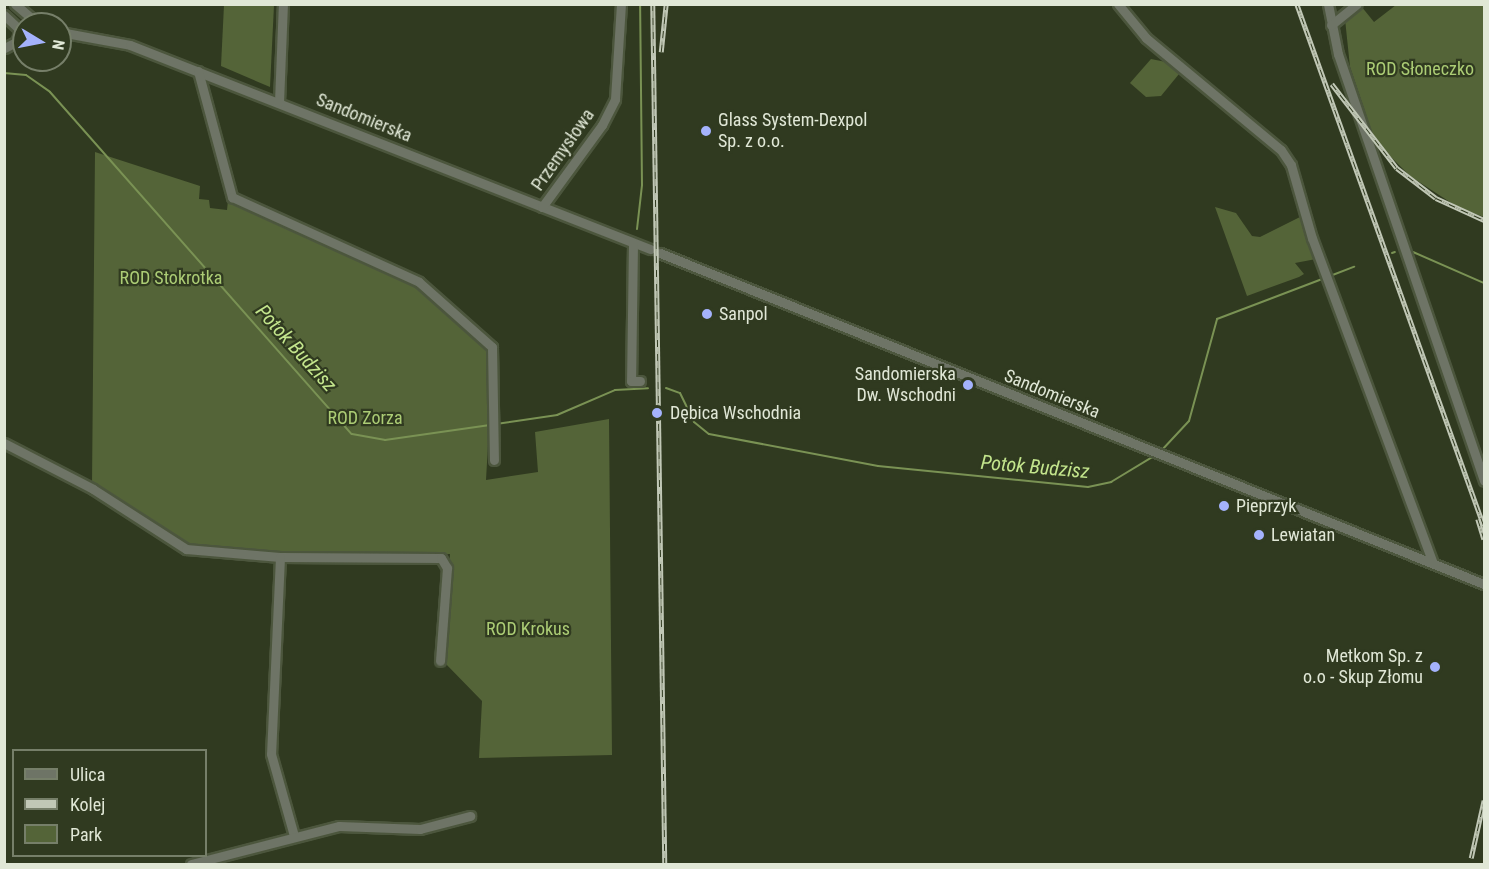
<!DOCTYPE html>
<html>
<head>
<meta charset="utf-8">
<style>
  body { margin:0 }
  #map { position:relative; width:1489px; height:869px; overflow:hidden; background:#303a20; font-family:"Roboto Condensed",sans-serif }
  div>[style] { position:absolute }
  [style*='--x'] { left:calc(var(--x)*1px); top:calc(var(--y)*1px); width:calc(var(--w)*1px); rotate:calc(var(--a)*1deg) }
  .green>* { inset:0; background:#546438 }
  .stream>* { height:2px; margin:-1px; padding:0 1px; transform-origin:1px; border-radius:1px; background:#7a9254 }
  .roads { filter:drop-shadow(2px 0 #4c563d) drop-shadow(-2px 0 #4c563d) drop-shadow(0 2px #4c563d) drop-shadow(0 -2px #4c563d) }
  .minor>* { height:9px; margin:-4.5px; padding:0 4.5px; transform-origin:4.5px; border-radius:4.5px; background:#6e7466 }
  .rail>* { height:4.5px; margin-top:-2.25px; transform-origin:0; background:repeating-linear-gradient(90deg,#303a20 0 7px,#c1c8b6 0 14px); box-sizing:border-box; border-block:2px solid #c1c8b6 }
  .dots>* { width:16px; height:16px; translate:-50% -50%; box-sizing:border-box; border:3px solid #303a20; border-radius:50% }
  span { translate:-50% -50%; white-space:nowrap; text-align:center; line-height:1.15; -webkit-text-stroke:4.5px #303a20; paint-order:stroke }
  .park-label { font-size:18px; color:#accd75 }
  .street-label { font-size:18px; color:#e0e7d6 }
  .poi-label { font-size:18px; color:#e0e7d6 }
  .left { translate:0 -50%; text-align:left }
  .right { translate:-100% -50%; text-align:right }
  .water-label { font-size:20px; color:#c4e68d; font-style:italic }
  .frame { position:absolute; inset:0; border:6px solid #e0e7d6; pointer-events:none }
  .legend { position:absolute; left:12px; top:749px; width:195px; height:108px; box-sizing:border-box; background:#303a20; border:2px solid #767f69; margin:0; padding:8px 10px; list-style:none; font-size:18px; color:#e0e7d6 }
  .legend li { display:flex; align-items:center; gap:12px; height:30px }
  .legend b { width:30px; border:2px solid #767f69 }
  .north { position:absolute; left:12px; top:12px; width:60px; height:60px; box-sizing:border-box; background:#303a20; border:2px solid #767f69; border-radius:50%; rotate:100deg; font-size:16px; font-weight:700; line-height:24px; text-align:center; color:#e0e7d6 }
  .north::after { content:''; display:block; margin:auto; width:21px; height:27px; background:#a4b2fc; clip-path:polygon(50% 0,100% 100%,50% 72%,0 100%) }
</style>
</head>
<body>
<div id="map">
  <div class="green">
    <div style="clip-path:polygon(224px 5px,274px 5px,270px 87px,221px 66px)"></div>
    <div style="clip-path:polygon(1396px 5px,1484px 5px,1484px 217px,1459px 208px,1410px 176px,1375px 141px,1350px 67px,1345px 19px,1361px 6px,1374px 22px)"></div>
    <div style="clip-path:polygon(1151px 59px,1166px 62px,1179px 74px,1161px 96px,1146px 97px,1130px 83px)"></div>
    <div style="clip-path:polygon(95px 152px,200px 186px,199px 199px,209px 200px,210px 208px,227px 210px,228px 200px,418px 284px,488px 345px,493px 356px,486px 480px,538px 472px,535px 432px,609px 419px,612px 755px,479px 758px,482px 701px,444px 662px,450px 554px,231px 552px,188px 547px,92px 484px)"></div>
    <div style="clip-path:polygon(1215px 207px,1236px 213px,1252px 236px,1260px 237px,1300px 217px,1316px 259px,1295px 263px,1304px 274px,1299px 277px,1247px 296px)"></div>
  </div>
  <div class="stream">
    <div style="--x:4;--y:73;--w:22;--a:5"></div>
    <div style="--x:26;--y:75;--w:29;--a:35"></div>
    <div style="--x:50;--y:92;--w:456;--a:48.6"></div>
    <div style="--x:352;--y:434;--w:34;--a:10"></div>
    <div style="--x:385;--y:440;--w:106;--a:-8.1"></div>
    <div style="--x:637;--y:229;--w:44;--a:-83.5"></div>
    <div style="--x:642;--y:185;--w:181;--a:-90.6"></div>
    <div style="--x:1413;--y:252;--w:77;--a:23.6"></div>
    <div style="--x:1392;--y:253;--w:3;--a:-18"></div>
    <div style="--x:1330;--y:276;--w:26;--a:-21"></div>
    <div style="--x:666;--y:388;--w:15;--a:20"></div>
    <div style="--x:680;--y:393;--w:32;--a:64"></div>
    <div style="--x:694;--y:422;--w:19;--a:39"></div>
    <div style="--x:709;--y:434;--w:172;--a:10.7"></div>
    <div style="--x:878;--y:466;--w:211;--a:5.7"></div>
    <div style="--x:1088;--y:487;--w:24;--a:-12"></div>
    <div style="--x:1111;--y:482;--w:50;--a:-31.2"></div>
    <div style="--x:496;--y:424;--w:62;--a:-8.4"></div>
    <div style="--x:557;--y:415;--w:63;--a:-23.3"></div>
    <div style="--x:615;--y:390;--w:33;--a:-3"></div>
    <div style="--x:1161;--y:451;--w:41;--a:-47"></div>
    <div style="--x:1189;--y:421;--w:106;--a:-74.6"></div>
    <div style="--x:1217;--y:319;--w:116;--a:-20.8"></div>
  </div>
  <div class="roads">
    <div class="minor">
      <div style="--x:15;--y:4;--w:30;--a:41"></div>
      <div style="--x:1118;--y:4;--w:44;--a:50.5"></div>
      <div style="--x:1146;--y:38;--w:175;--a:39.7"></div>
      <div style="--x:1281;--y:150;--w:18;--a:56"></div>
      <div style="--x:1291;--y:165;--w:76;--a:74"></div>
      <div style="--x:1312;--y:238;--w:347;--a:69.6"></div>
      <div style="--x:1328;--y:4;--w:51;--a:78.7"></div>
      <div style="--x:1338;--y:54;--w:451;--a:71.1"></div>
      <div style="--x:4;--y:15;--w:22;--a:43"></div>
      <div style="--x:20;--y:30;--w:13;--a:108"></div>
      <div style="--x:16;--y:42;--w:13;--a:153"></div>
      <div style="--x:1331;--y:25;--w:33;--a:-39"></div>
      <div style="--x:60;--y:32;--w:71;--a:10.5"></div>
      <div style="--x:130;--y:45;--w:559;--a:21.42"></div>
      <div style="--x:198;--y:71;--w:131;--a:74.9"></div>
      <div style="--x:232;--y:197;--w:205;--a:24.4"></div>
      <div style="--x:419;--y:282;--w:98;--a:41.7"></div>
      <div style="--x:492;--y:347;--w:113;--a:89"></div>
      <div style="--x:279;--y:102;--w:98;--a:-87.7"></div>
      <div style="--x:542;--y:207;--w:102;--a:-53.8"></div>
      <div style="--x:602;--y:125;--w:29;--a:-63"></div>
      <div style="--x:615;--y:99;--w:95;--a:-86.4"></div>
      <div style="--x:633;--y:243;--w:138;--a:90.8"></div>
      <div style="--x:631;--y:381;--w:9;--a:0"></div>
      <div style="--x:660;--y:253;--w:888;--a:21.89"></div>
      <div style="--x:4;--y:443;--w:100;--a:27.3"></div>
      <div style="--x:93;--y:489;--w:111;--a:32.8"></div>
      <div style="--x:186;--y:549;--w:94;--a:4.9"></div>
      <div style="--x:280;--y:557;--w:161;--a:0.4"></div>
      <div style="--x:441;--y:558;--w:12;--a:59"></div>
      <div style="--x:447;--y:568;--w:93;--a:94.3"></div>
      <div style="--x:280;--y:557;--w:197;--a:92.6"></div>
      <div style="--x:271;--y:754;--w:85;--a:74.3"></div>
      <div style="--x:191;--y:864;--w:153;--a:-14.4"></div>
      <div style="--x:339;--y:826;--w:81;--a:2.1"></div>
      <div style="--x:420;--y:829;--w:52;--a:-14.6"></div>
    </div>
  </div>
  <div class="rail">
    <div style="--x:653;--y:4;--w:860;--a:89.2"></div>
    <div style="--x:1297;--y:4;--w:554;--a:70.29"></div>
    <div style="--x:661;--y:52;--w:48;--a:-84.1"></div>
    <div style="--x:1332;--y:84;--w:106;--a:52.3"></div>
    <div style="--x:1397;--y:168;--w:49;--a:37.6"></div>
    <div style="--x:1436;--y:198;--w:53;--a:24.6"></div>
    <div style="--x:1478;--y:519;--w:21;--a:73"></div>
    <div style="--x:1471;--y:858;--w:59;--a:-77.4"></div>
  </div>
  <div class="dots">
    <div style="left:706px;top:131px;background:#a4b2fc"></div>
    <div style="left:707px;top:314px;background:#a4b2fc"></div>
    <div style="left:968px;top:385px;background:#a4b2fc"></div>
    <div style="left:657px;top:413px;background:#a4b2fc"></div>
    <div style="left:1224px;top:506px;background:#a4b2fc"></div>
    <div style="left:1259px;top:535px;background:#a4b2fc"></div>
    <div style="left:1435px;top:667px;background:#a4b2fc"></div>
  </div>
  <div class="park-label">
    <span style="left:1420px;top:69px">ROD Słoneczko</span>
    <span style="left:171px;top:278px">ROD Stokrotka</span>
    <span style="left:365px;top:418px">ROD Zorza</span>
    <span style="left:528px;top:629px">ROD Krokus</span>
  </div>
  <div class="street-label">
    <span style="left:364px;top:118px;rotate:22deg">Sandomierska</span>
    <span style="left:563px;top:150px;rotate:-55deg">Przemysłowa</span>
    <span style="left:1052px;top:394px;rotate:22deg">Sandomierska</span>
  </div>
  <div class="poi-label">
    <span class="left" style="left:718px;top:131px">Glass System-Dexpol<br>Sp. z o.o.</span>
    <span class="left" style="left:719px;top:314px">Sanpol</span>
    <span class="right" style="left:956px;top:385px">Sandomierska<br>Dw. Wschodni</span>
    <span class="left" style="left:670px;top:413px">Dębica Wschodnia</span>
    <span class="left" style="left:1236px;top:506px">Pieprzyk</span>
    <span class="left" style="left:1271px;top:535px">Lewiatan</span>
    <span class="right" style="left:1423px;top:667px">Metkom Sp. z<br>o.o - Skup Złomu</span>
  </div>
  <div class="water-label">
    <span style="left:296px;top:348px;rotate:48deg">Potok Budzisz</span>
    <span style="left:1035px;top:467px;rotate:5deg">Potok Budzisz</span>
  </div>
  <div class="frame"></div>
  <ul class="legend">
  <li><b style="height:8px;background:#6e7466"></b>Ulica</li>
  <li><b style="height:8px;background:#c1c8b6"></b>Kolej</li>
  <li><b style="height:16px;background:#546438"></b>Park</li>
  </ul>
  <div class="north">N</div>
</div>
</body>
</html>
